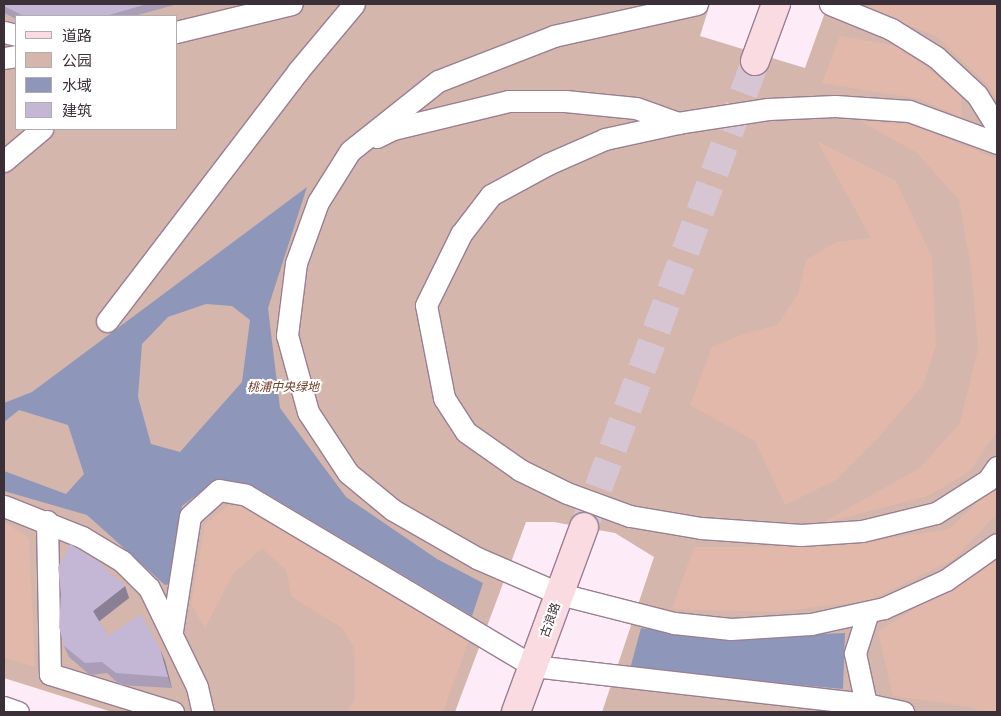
<!DOCTYPE html>
<html>
<head>
<meta charset="utf-8">
<style>
  body { margin:0 }
  #map { position:relative; width:1001px; height:716px; overflow:hidden; background:#fdebf8; font-family:"Noto Serif","Noto Sans SC",serif }
  div>[style] { position:absolute }
  [style*='--x'] { left:calc(var(--x)*1px); top:calc(var(--y)*1px); width:calc(var(--w)*1px); rotate:calc(var(--a)*1deg) }
  .green>* { inset:0; background:#d4b6ac }
  .forest>* { inset:0; background:#e1b8aa }
  .water>* { inset:0; background:#8e97b9 }
  .secondary-tunnel>* { height:28px; margin-top:-14px; transform-origin:0; background:repeating-linear-gradient(90deg,#d6c5d2 0 28px,transparent 0 42px) }
  .roads { filter:drop-shadow(1px 0 #9a7e92) drop-shadow(-1px 0 #9a7e92) drop-shadow(0 1px #9a7e92) drop-shadow(0 -1px #9a7e92) }
  .minor>* { height:21px; margin:-10.5px; padding:0 10.5px; transform-origin:10.5px; border-radius:10.5px; background:#fff }
  .secondary>* { height:28px; margin:-14px; padding:0 14px; transform-origin:14px; border-radius:14px; background:#f9dbe1 }
  .wall>* { inset:0; background:#a99db7 }
  .shaded-wall>* { inset:0; background:#898095 }
  .building>* { inset:0; background:#c4b7d5 }
  span { translate:-50% -50%; white-space:nowrap; text-align:center; line-height:1.15; -webkit-text-stroke:4px #fff; paint-order:stroke }
  .park-label { font-size:12px; color:#723c29; font-style:italic }
  .street-label { font-size:12px; color:#3b2f38 }
  .frame { position:absolute; inset:0; border:5px solid #3b2f38; pointer-events:none }
  .legend { position:absolute; left:15px; top:15px; width:162px; height:115px; box-sizing:border-box; background:#fff; border:1px solid #b1acaf; margin:0; padding:6px 9px; list-style:none; font-size:15px; color:#3b2f38 }
  .legend li { display:flex; align-items:center; gap:10px; height:25px }
  .legend b { width:25px; border:1px solid #b1acaf }
</style>
</head>
<body>
<div id="map">
  <div class="green">
    <div style="clip-path:polygon(evenodd,4px 4px,710px 4px,700px 36px,805px 68px,828px 4px,997px 4px,997px 712px,602px 712px,654px 557px,615px 533px,554px 522px,526px 522px,455px 712px,112px 712px,4px 678px,4px 4px,16px 16px,176px 16px,176px 129px,16px 129px,16px 16px)"></div>
  </div>
  <div class="forest">
    <div style="clip-path:polygon(873px 4px,994px 4px,997px 6px,997px 98px,989px 86px,936px 36px,866px 9px)"></div>
    <div style="clip-path:polygon(840px 36px,899px 46px,961px 95px,962px 118px,920px 99px,822px 83px)"></div>
    <div style="clip-path:polygon(860px 121px,910px 124px,997px 159px,997px 432px,970px 471px,928px 496px,820px 524px,920px 468px,960px 423px,978px 349px,971px 268px,959px 200px,917px 153px)"></div>
    <div style="clip-path:polygon(817px 141px,896px 181px,932px 257px,936px 345px,924px 384px,881px 435px,836px 480px,785px 505px,755px 441px,690px 405px,712px 347px,743px 334px,777px 325px,798px 294px,806px 260px,836px 242px,871px 238px)"></div>
    <div style="clip-path:polygon(997px 484px,997px 514px,954px 559px,869px 601px,773px 612px,672px 609px,694px 547px,839px 546px,949px 529px)"></div>
    <div style="clip-path:polygon(227px 506px,242px 506px,469px 640px,443px 712px,347px 712px,355px 699px,354px 647px,342px 628px,292px 597px,286px 570px,262px 548px,233px 574px,205px 628px,191px 604px,205px 524px)"></div>
    <div style="clip-path:polygon(4px 522px,29px 538px,35px 667px,4px 657px)"></div>
    <div style="clip-path:polygon(997px 555px,997px 712px,979px 712px,972px 707px,893px 696px,878px 632px)"></div>
  </div>
  <div class="water">
    <div style="clip-path:polygon(evenodd,307px 187px,268px 308px,280px 408px,346px 497px,437px 559px,483px 583px,472px 616px,257px 488px,214px 482px,182px 506px,173px 584px,165px 585px,87px 515px,4px 491px,4px 471px,66px 494px,84px 474px,68px 425px,19px 410px,4px 422px,4px 403px,32px 392px,307px 187px,206px 304px,232px 306px,250px 320px,242px 382px,180px 452px,151px 444px,138px 397px,142px 344px,168px 317px,206px 304px)"></div>
    <div style="clip-path:polygon(641px 628px,724px 638px,845px 633px,843px 689px,630px 669px)"></div>
  </div>
  <div class="secondary-tunnel">
    <div style="--x:584;--y:527;--w:496;--a:-69.8"></div>
  </div>
  <div class="roads">
    <div class="minor">
      <div style="--x:697;--y:4;--w:147;--a:167.4"></div>
      <div style="--x:554;--y:36;--w:124;--a:158.8"></div>
      <div style="--x:438;--y:81;--w:112;--a:141.5"></div>
      <div style="--x:350;--y:151;--w:60;--a:122.1"></div>
      <div style="--x:318;--y:202;--w:65;--a:109.8"></div>
      <div style="--x:296;--y:263;--w:73;--a:97.1"></div>
      <div style="--x:287;--y:335;--w:80;--a:74.7"></div>
      <div style="--x:308;--y:412;--w:73;--a:56.7"></div>
      <div style="--x:348;--y:473;--w:58;--a:39.4"></div>
      <div style="--x:393;--y:510;--w:97;--a:29.7"></div>
      <div style="--x:477;--y:558;--w:90;--a:23.4"></div>
      <div style="--x:560;--y:594;--w:118;--a:14.3"></div>
      <div style="--x:674;--y:623;--w:57;--a:6"></div>
      <div style="--x:731;--y:629;--w:80;--a:-3.6"></div>
      <div style="--x:811;--y:624;--w:75;--a:-12.4"></div>
      <div style="--x:884;--y:608;--w:68;--a:-24.3"></div>
      <div style="--x:946;--y:580;--w:62;--a:-35.2"></div>
      <div style="--x:830;--y:4;--w:66;--a:22.3"></div>
      <div style="--x:891;--y:29;--w:53;--a:31.9"></div>
      <div style="--x:936;--y:57;--w:56;--a:42.8"></div>
      <div style="--x:977;--y:95;--w:38;--a:58"></div>
      <div style="--x:4;--y:32;--w:12;--a:14"></div>
      <div style="--x:176;--y:32;--w:119;--a:-13.6"></div>
      <div style="--x:4;--y:58;--w:12;--a:-9"></div>
      <div style="--x:377;--y:137;--w:18;--a:-27"></div>
      <div style="--x:393;--y:129;--w:119;--a:-13.6"></div>
      <div style="--x:509;--y:101;--w:56;--a:0"></div>
      <div style="--x:565;--y:101;--w:71;--a:5.6"></div>
      <div style="--x:636;--y:108;--w:45;--a:19.7"></div>
      <div style="--x:997;--y:143;--w:94;--a:-160"></div>
      <div style="--x:909;--y:111;--w:74;--a:-176.1"></div>
      <div style="--x:835;--y:106;--w:67;--a:177.4"></div>
      <div style="--x:768;--y:109;--w:91;--a:171.2"></div>
      <div style="--x:678;--y:123;--w:75;--a:167.6"></div>
      <div style="--x:605;--y:139;--w:62;--a:156.3"></div>
      <div style="--x:548;--y:164;--w:65;--a:151.5"></div>
      <div style="--x:491;--y:195;--w:49;--a:127.6"></div>
      <div style="--x:461;--y:234;--w:79;--a:116.2"></div>
      <div style="--x:426;--y:305;--w:95;--a:79"></div>
      <div style="--x:444;--y:398;--w:40;--a:57.1"></div>
      <div style="--x:466;--y:432;--w:66;--a:35.1"></div>
      <div style="--x:520;--y:470;--w:52;--a:26.1"></div>
      <div style="--x:567;--y:493;--w:67;--a:20.1"></div>
      <div style="--x:630;--y:516;--w:72;--a:9.6"></div>
      <div style="--x:701;--y:528;--w:100;--a:4"></div>
      <div style="--x:801;--y:535;--w:61;--a:-3.8"></div>
      <div style="--x:862;--y:531;--w:76;--a:-13.7"></div>
      <div style="--x:936;--y:513;--w:62;--a:-32.4"></div>
      <div style="--x:988;--y:480;--w:16;--a:-55"></div>
      <div style="--x:4;--y:161;--w:50;--a:-40.1"></div>
      <div style="--x:107;--y:321;--w:315;--a:-52.6"></div>
      <div style="--x:298;--y:71;--w:87;--a:-50.1"></div>
      <div style="--x:4;--y:506;--w:84;--a:21.7"></div>
      <div style="--x:82;--y:537;--w:47;--a:31"></div>
      <div style="--x:122;--y:561;--w:38;--a:45"></div>
      <div style="--x:149;--y:588;--w:110;--a:64.1"></div>
      <div style="--x:197;--y:687;--w:26;--a:77"></div>
      <div style="--x:47;--y:521;--w:153;--a:88.9"></div>
      <div style="--x:50;--y:674;--w:129;--a:17.2"></div>
      <div style="--x:172;--y:631;--w:116;--a:-81.1"></div>
      <div style="--x:190;--y:516;--w:39;--a:-42"></div>
      <div style="--x:219;--y:490;--w:27;--a:10"></div>
      <div style="--x:246;--y:495;--w:334;--a:30.8"></div>
      <div style="--x:533;--y:666;--w:335;--a:6.5"></div>
      <div style="--x:866;--y:704;--w:38;--a:12"></div>
      <div style="--x:866;--y:704;--w:52;--a:-102.2"></div>
      <div style="--x:855;--y:653;--w:43;--a:-72.4"></div>
      <div style="--x:4;--y:707;--w:15;--a:20"></div>
    </div>
    <div class="secondary">
      <div style="--x:755;--y:61;--w:61;--a:-69.8"></div>
      <div style="--x:516;--y:712;--w:197;--a:-69.8"></div>
    </div>
  </div>
  <div class="wall">
    <div style="clip-path:polygon(4px 4px,178px 4px,134px 16px,16px 16px,16px 19px,4px 13px)"></div>
    <div style="clip-path:polygon(125px 586px,129px 598px,99px 621px,108px 636px,165px 661px,172px 688px,120px 685px,107px 673px,90px 675px,69px 657px,64px 646px)"></div>
  </div>
  <div class="shaded-wall">
    <div style="clip-path:polygon(125px 586px,129px 598px,97px 623px,93px 611px)"></div>
    <div style="clip-path:polygon(160px 649px,165px 661px,172px 688px,168px 677px)"></div>
  </div>
  <div class="building">
    <div style="clip-path:polygon(4px 4px,147px 4px,109px 15px,77px 16px,24px 16px,4px 6px)"></div>
    <div style="clip-path:polygon(70px 544px,97px 561px,125px 586px,93px 611px,108px 636px,141px 614px,160px 649px,168px 677px,116px 673px,102px 662px,85px 663px,64px 646px,59px 627px,61px 594px,58px 567px)"></div>
  </div>
  <div class="park-label">
    <span style="left:283px;top:387px">桃浦中央绿地</span>
  </div>
  <div class="street-label">
    <span style="left:550px;top:620px;rotate:-70deg">古浪路</span>
  </div>
  <div class="frame"></div>
  <ul class="legend">
  <li><b style="height:6px;background:#f9dbe1"></b>道路</li>
  <li><b style="height:14px;background:#d4b6ac"></b>公园</li>
  <li><b style="height:14px;background:#8e97b9"></b>水域</li>
  <li><b style="height:14px;background:#c4b7d5"></b>建筑</li>
  </ul>
</div>
</body>
</html>
